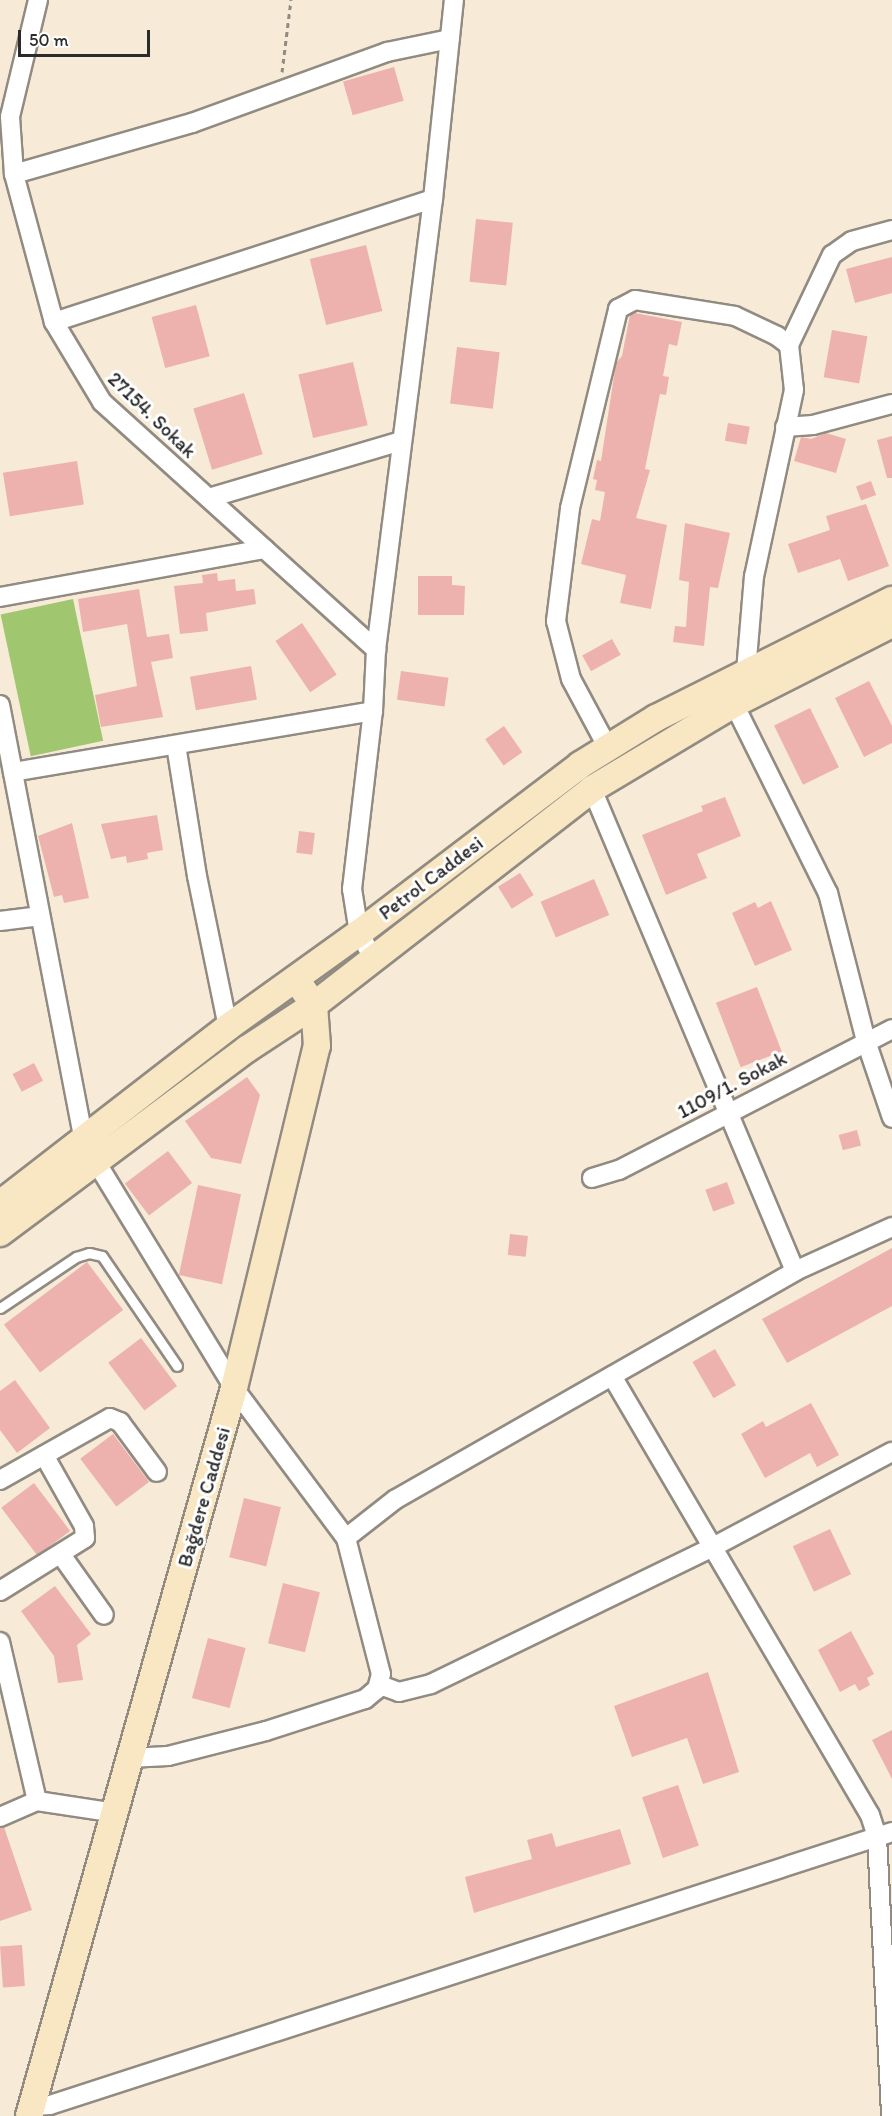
<!DOCTYPE html>
<html>
<head>
<meta charset="utf-8">
<style>
  body { margin:0 }
  #map { position:relative; width:892px; height:2116px; overflow:hidden; background:#f7ebd8; font-family:Itim,sans-serif }
  div>[style] { position:absolute }
  [style*='--x'] { left:calc(var(--x)*1px); top:calc(var(--y)*1px); width:calc(var(--w)*1px); rotate:calc(var(--a)*1deg) }
  .green>* { inset:0; background:#a1c670; transform-origin:0 0 }
  .building>* { inset:0; background:#edb2ad; transform-origin:0 0 }
  .path>* { height:3px; margin-top:-1.5px; transform-origin:0; background:repeating-linear-gradient(90deg,#918b82 0 4.5px,transparent 0 9px) }
  .roads { filter:drop-shadow(2px 0 #918b82) drop-shadow(-2px 0 #918b82) drop-shadow(0 2px #918b82) drop-shadow(0 -2px #918b82) }
  .lane>* { height:9px; margin:-4.5px; padding:0 4.5px; transform-origin:4.5px; border-radius:4.5px; background:#fff }
  .street>* { height:18px; margin:-9px; padding:0 9px; transform-origin:9px; border-radius:9px; background:#fff }
  .secondary>* { height:26px; margin:-13px; padding:0 13px; transform-origin:13px; border-radius:13px; background:#f9e7c3 }
  span { translate:-50% -50%; white-space:nowrap; text-align:center; line-height:1.15; -webkit-text-stroke:6px #fff; paint-order:stroke }
  .street-label { font-size:20px; color:#2b2b2b }
  .scale { position:absolute; left:18px; top:30px; width:132px; height:27px; box-sizing:border-box; border:3px solid #2b2b2b; border-top:0; padding-left:8px; font-size:18px; line-height:21px; white-space:nowrap; color:#2b2b2b; -webkit-text-stroke:4px #fff; paint-order:stroke }
</style>
</head>
<body>
<div id="map">
  <div class="green">
    <div style="left:73px;top:599px;width:145px;height:74px;rotate:78deg"></div>
  </div>
  <div class="building">
    <div style="left:394px;top:67px;width:35px;height:53px;rotate:74deg"></div>
    <div style="left:476px;top:219px;width:37px;height:63px;rotate:6deg"></div>
    <div style="left:366px;top:245px;width:68px;height:58px;rotate:76deg"></div>
    <div style="clip-path:polygon(892px 257px,892px 293px,855px 303px,846px 269px)"></div>
    <div style="left:196px;top:305px;width:53px;height:46px;rotate:75deg"></div>
    <div style="clip-path:polygon(635px 313px,682px 322px,677px 346px,669px 344px,663px 376px,669px 377px,666px 395px,660px 394px,645px 469px,650px 470px,636px 518px,667px 525px,651px 609px,620px 603px,626px 575px,581px 564px,592px 519px,600px 521px,605px 492px,595px 490px,597px 480px,593px 479px,597px 460px,601px 461px,616px 363px,622px 356px,630px 315px)"></div>
    <div style="left:832px;top:330px;width:36px;height:48px;rotate:10deg"></div>
    <div style="left:457px;top:347px;width:43px;height:57px;rotate:7deg"></div>
    <div style="left:353px;top:362px;width:65px;height:56px;rotate:77deg"></div>
    <div style="left:244px;top:393px;width:64px;height:53px;rotate:73deg"></div>
    <div style="left:728px;top:423px;width:22px;height:18px;rotate:10deg"></div>
    <div style="clip-path:polygon(826px 433px,846px 439px,836px 473px,794px 461px,801px 437px,811px 439px)"></div>
    <div style="clip-path:polygon(892px 436px,892px 478px,887px 478px,877px 440px)"></div>
    <div style="left:77px;top:461px;width:44px;height:75px;rotate:81deg"></div>
    <div style="left:871px;top:481px;width:15px;height:16px;rotate:70deg"></div>
    <div style="clip-path:polygon(866px 504px,889px 566px,848px 581px,840px 559px,798px 573px,788px 544px,830px 530px,826px 516px)"></div>
    <div style="clip-path:polygon(685px 523px,730px 533px,718px 588px,710px 587px,704px 646px,673px 642px,675px 626px,686px 627px,689px 582px,679px 580px)"></div>
    <div style="clip-path:polygon(217px 573px,218px 581px,235px 579px,236px 591px,254px 589px,256px 604px,206px 613px,208px 631px,180px 634px,174px 586px,203px 583px,202px 575px)"></div>
    <div style="clip-path:polygon(418px 576px,452px 576px,452px 585px,465px 586px,464px 615px,418px 615px)"></div>
    <div style="clip-path:polygon(139px 589px,147px 637px,169px 634px,173px 658px,151px 662px,163px 717px,101px 727px,95px 695px,137px 686px,127px 624px,83px 632px,78px 599px)"></div>
    <div style="left:302px;top:623px;width:62px;height:32px;rotate:56deg"></div>
    <div style="left:612px;top:639px;width:18px;height:34px;rotate:61deg"></div>
    <div style="left:251px;top:666px;width:34px;height:62px;rotate:80deg"></div>
    <div style="left:401px;top:671px;width:48px;height:29px;rotate:8deg"></div>
    <div style="clip-path:polygon(869px 681px,892px 726px,892px 743px,864px 757px,835px 698px)"></div>
    <div style="left:810px;top:708px;width:66px;height:40px;rotate:64deg"></div>
    <div style="left:504px;top:726px;width:32px;height:23px;rotate:55deg"></div>
    <div style="clip-path:polygon(725px 797px,741px 836px,697px 854px,707px 878px,666px 895px,642px 835px,703px 811px,701px 806px)"></div>
    <div style="clip-path:polygon(157px 815px,163px 850px,147px 853px,148px 859px,127px 863px,126px 856px,111px 859px,101px 824px)"></div>
    <div style="clip-path:polygon(72px 823px,89px 898px,64px 903px,62px 895px,54px 897px,38px 836px)"></div>
    <div style="left:299px;top:831px;width:16px;height:22px;rotate:7deg"></div>
    <div style="left:520px;top:873px;width:26px;height:26px;rotate:58deg"></div>
    <div style="left:594px;top:879px;width:39px;height:58px;rotate:67deg"></div>
    <div style="clip-path:polygon(771px 901px,792px 950px,755px 966px,732px 913px,755px 902px,758px 908px)"></div>
    <div style="left:757px;top:987px;width:69px;height:44px;rotate:69deg"></div>
    <div style="left:34px;top:1063px;width:20px;height:24px;rotate:63deg"></div>
    <div style="clip-path:polygon(247px 1077px,260px 1095px,241px 1164px,211px 1158px,185px 1121px)"></div>
    <div style="left:857px;top:1130px;width:16px;height:19px;rotate:75deg"></div>
    <div style="left:168px;top:1151px;width:40px;height:54px;rotate:53deg"></div>
    <div style="left:727px;top:1182px;width:23px;height:23px;rotate:70deg"></div>
    <div style="left:198px;top:1185px;width:44px;height:92px;rotate:12deg"></div>
    <div style="left:510px;top:1234px;width:18px;height:21px;rotate:6deg"></div>
    <div style="clip-path:polygon(892px 1248px,892px 1306px,787px 1363px,762px 1319px)"></div>
    <div style="left:87px;top:1262px;width:60px;height:104px;rotate:53deg"></div>
    <div style="left:141px;top:1338px;width:60px;height:41px;rotate:53deg"></div>
    <div style="left:715px;top:1349px;width:42px;height:26px;rotate:60deg"></div>
    <div style="clip-path:polygon(15px 1380px,50px 1428px,17px 1453px,0 1430px,0 1391px)"></div>
    <div style="clip-path:polygon(811px 1403px,839px 1455px,817px 1467px,810px 1453px,765px 1478px,741px 1434px,763px 1421px,766px 1427px)"></div>
    <div style="left:113px;top:1434px;width:60px;height:41px;rotate:53deg"></div>
    <div style="left:34px;top:1483px;width:60px;height:41px;rotate:53deg"></div>
    <div style="left:244px;top:1498px;width:38px;height:61px;rotate:14deg"></div>
    <div style="left:830px;top:1529px;width:50px;height:41px;rotate:65deg"></div>
    <div style="left:283px;top:1583px;width:38px;height:62px;rotate:14deg"></div>
    <div style="clip-path:polygon(55px 1586px,91px 1634px,77px 1645px,83px 1680px,58px 1683px,54px 1656px,21px 1611px)"></div>
    <div style="clip-path:polygon(851px 1631px,874px 1674px,867px 1678px,870px 1685px,859px 1691px,855px 1684px,840px 1692px,818px 1650px)"></div>
    <div style="left:208px;top:1638px;width:39px;height:62px;rotate:15deg"></div>
    <div style="clip-path:polygon(708px 1672px,739px 1772px,703px 1784px,687px 1738px,632px 1757px,614px 1706px)"></div>
    <div style="clip-path:polygon(892px 1730px,892px 1779px,872px 1740px)"></div>
    <div style="left:678px;top:1785px;width:64px;height:38px;rotate:71deg"></div>
    <div style="clip-path:polygon(4px 1827px,32px 1910px,0 1921px,0 1828px)"></div>
    <div style="clip-path:polygon(620px 1829px,631px 1864px,474px 1913px,465px 1877px,532px 1859px,527px 1840px,552px 1833px,556px 1847px)"></div>
    <div style="left:22px;top:1945px;width:41px;height:22px;rotate:86deg"></div>
  </div>
  <div class="path">
    <div style="--x:282;--y:72;--w:73;--a:-82.9"></div>
  </div>
  <div class="roads">
    <div class="lane">
      <div style="--x:0;--y:1308;--w:92;--a:-33.9"></div>
      <div style="--x:76;--y:1257;--w:14;--a:-17"></div>
      <div style="--x:89;--y:1253;--w:13;--a:13"></div>
      <div style="--x:102;--y:1256;--w:133;--a:55.7"></div>
    </div>
    <div class="street">
      <div style="--x:38;--y:0;--w:120;--a:103.5"></div>
      <div style="--x:10;--y:117;--w:57;--a:86"></div>
      <div style="--x:14;--y:174;--w:153;--a:74.9"></div>
      <div style="--x:54;--y:322;--w:93;--a:59"></div>
      <div style="--x:102;--y:402;--w:370;--a:42.1"></div>
      <div style="--x:14;--y:174;--w:185;--a:-16"></div>
      <div style="--x:192;--y:123;--w:208;--a:-20"></div>
      <div style="--x:387;--y:52;--w:64;--a:-11.7"></div>
      <div style="--x:54;--y:322;--w:398;--a:-18"></div>
      <div style="--x:789;--y:345;--w:100;--a:-64.5"></div>
      <div style="--x:832;--y:255;--w:24;--a:-35"></div>
      <div style="--x:852;--y:241;--w:41;--a:-15.4"></div>
      <div style="--x:785;--y:427;--w:28;--a:-4"></div>
      <div style="--x:813;--y:425;--w:82;--a:-14.9"></div>
      <div style="--x:209;--y:498;--w:201;--a:-16.5"></div>
      <div style="--x:0;--y:597;--w:269;--a:-10.3"></div>
      <div style="--x:734;--y:704;--w:211;--a:63.6"></div>
      <div style="--x:828;--y:893;--w:153;--a:75.6"></div>
      <div style="--x:866;--y:1041;--w:81;--a:71.3"></div>
      <div style="--x:0;--y:705;--w:445;--a:79.1"></div>
      <div style="--x:84;--y:1142;--w:288;--a:58.6"></div>
      <div style="--x:234;--y:1388;--w:187;--a:53.3"></div>
      <div style="--x:346;--y:1538;--w:140;--a:75.6"></div>
      <div style="--x:381;--y:1674;--w:16;--a:105"></div>
      <div style="--x:377;--y:1689;--w:16;--a:140"></div>
      <div style="--x:365;--y:1699;--w:104;--a:162.1"></div>
      <div style="--x:266;--y:1731;--w:101;--a:165.7"></div>
      <div style="--x:168;--y:1756;--w:39;--a:177"></div>
      <div style="--x:176;--y:745;--w:133;--a:80.9"></div>
      <div style="--x:197;--y:876;--w:154;--a:78.4"></div>
      <div style="--x:608;--y:748;--w:78;--a:-118.2"></div>
      <div style="--x:571;--y:679;--w:60;--a:-104.5"></div>
      <div style="--x:556;--y:621;--w:114;--a:-82.9"></div>
      <div style="--x:570;--y:508;--w:205;--a:-76.4"></div>
      <div style="--x:618;--y:309;--w:19;--a:-28"></div>
      <div style="--x:635;--y:300;--w:101;--a:9.1"></div>
      <div style="--x:735;--y:316;--w:47;--a:25.5"></div>
      <div style="--x:777;--y:336;--w:15;--a:37"></div>
      <div style="--x:789;--y:345;--w:45;--a:83.7"></div>
      <div style="--x:794;--y:390;--w:190;--a:102.1"></div>
      <div style="--x:754;--y:576;--w:95;--a:94.8"></div>
      <div style="--x:13;--y:772;--w:365;--a:-9.6"></div>
      <div style="--x:592;--y:789;--w:523;--a:67.16"></div>
      <div style="--x:0;--y:921;--w:39;--a:-7"></div>
      <div style="--x:373;--y:958;--w:29;--a:-119"></div>
      <div style="--x:359;--y:933;--w:45;--a:-99"></div>
      <div style="--x:352;--y:889;--w:179;--a:-83.3"></div>
      <div style="--x:373;--y:711;--w:61;--a:-87.2"></div>
      <div style="--x:376;--y:650;--w:455;--a:-82.8"></div>
      <div style="--x:433;--y:199;--w:200;--a:-84"></div>
      <div style="--x:592;--y:1178;--w:28;--a:-17"></div>
      <div style="--x:619;--y:1170;--w:307;--a:-27.3"></div>
      <div style="--x:612;--y:1376;--w:509;--a:59.56"></div>
      <div style="--x:870;--y:1815;--w:23;--a:72"></div>
      <div style="--x:877;--y:1837;--w:279;--a:87.1"></div>
      <div style="--x:0;--y:1480;--w:126;--a:-29.4"></div>
      <div style="--x:110;--y:1418;--w:11;--a:22"></div>
      <div style="--x:120;--y:1422;--w:62;--a:53.5"></div>
      <div style="--x:346;--y:1538;--w:63;--a:-38"></div>
      <div style="--x:396;--y:1499;--w:460;--a:-29.7"></div>
      <div style="--x:795;--y:1271;--w:107;--a:-24.4"></div>
      <div style="--x:62;--y:1556;--w:72;--a:54.6"></div>
      <div style="--x:0;--y:1591;--w:100;--a:-31.9"></div>
      <div style="--x:85;--y:1538;--w:12;--a:-95"></div>
      <div style="--x:84;--y:1526;--w:81;--a:-119.4"></div>
      <div style="--x:0;--y:1642;--w:163;--a:76.9"></div>
      <div style="--x:37;--y:1801;--w:79;--a:8.7"></div>
      <div style="--x:380;--y:1685;--w:20;--a:20"></div>
      <div style="--x:399;--y:1692;--w:33;--a:-14"></div>
      <div style="--x:431;--y:1684;--w:314;--a:-25.9"></div>
      <div style="--x:713;--y:1547;--w:203;--a:-28"></div>
      <div style="--x:0;--y:1817;--w:40;--a:-23.4"></div>
      <div style="--x:32;--y:2106;--w:18;--a:-3"></div>
      <div style="--x:50;--y:2105;--w:885;--a:-17.96"></div>
    </div>
    <div class="secondary">
      <div style="--x:0;--y:1204;--w:289;--a:-37.8"></div>
      <div style="--x:228;--y:1027;--w:161;--a:-35.7"></div>
      <div style="--x:359;--y:933;--w:278;--a:-37.2"></div>
      <div style="--x:580;--y:765;--w:89;--a:-31.7"></div>
      <div style="--x:656;--y:718;--w:264;--a:-26.6"></div>
      <div style="--x:0;--y:1233;--w:308;--a:-36.7"></div>
      <div style="--x:247;--y:1049;--w:80;--a:-33.3"></div>
      <div style="--x:314;--y:1005;--w:352;--a:-37.8"></div>
      <div style="--x:592;--y:789;--w:165;--a:-30.9"></div>
      <div style="--x:734;--y:704;--w:177;--a:-26.9"></div>
      <div style="--x:29;--y:2116;--w:756;--a:-74.27"></div>
      <div style="--x:234;--y:1388;--w:352;--a:-76.4"></div>
      <div style="--x:317;--y:1046;--w:41;--a:-94.2"></div>
      <div style="--x:314;--y:1005;--w:32;--a:-125"></div>
    </div>
  </div>
  <div class="street-label">
    <span style="left:152px;top:415px;rotate:44deg">27154. Sokak</span>
    <span style="left:431px;top:878px;rotate:-37deg">Petrol Caddesi</span>
    <span style="left:732px;top:1085px;rotate:-28deg">1109/1. Sokak</span>
    <span style="left:204px;top:1497px;rotate:-74deg">Bağdere Caddesi</span>
  </div>
  <div class="scale">50 m</div>
</div>
</body>
</html>
